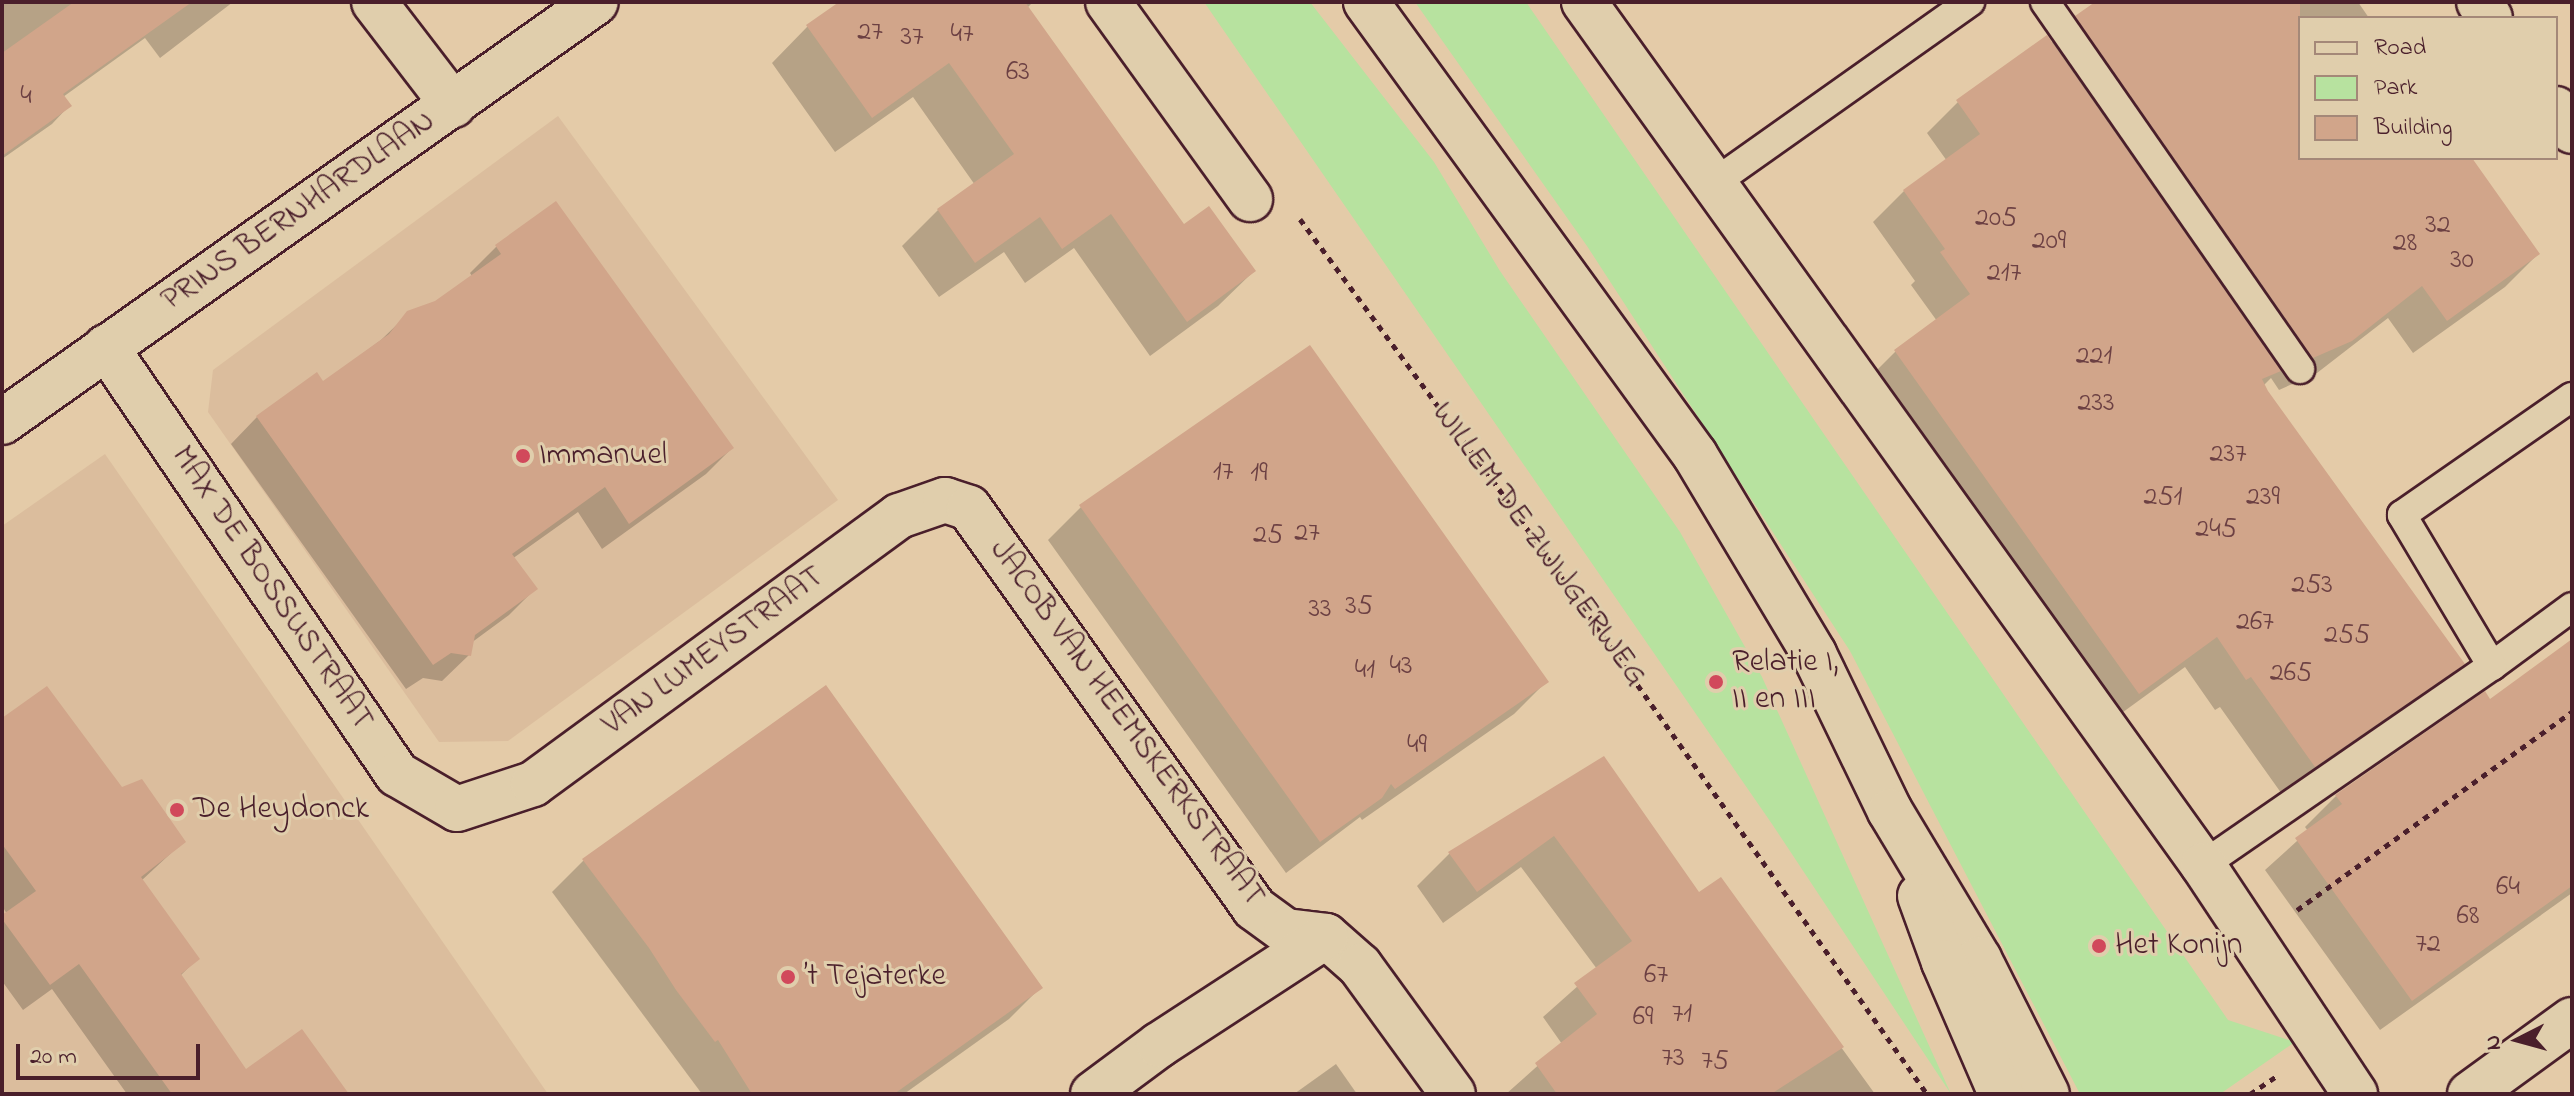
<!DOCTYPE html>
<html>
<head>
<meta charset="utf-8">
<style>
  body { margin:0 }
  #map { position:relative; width:2574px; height:1096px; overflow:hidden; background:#e4cba8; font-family:"Indie Flower",sans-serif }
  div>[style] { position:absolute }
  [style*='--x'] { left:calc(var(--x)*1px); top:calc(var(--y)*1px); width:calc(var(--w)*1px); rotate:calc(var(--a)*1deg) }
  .built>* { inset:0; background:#dbbd9d }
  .green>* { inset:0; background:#b7e29f }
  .shadow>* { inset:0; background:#0003 }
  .building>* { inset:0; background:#d1a58a }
  .path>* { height:5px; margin-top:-2.5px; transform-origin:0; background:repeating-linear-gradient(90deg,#4a1f2b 0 6px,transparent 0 12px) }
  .roads { filter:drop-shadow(2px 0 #4a1f2b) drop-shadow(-2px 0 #4a1f2b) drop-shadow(0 2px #4a1f2b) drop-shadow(0 -2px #4a1f2b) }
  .lane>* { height:28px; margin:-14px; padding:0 14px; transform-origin:14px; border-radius:14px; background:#e0ceac }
  .street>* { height:44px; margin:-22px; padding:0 22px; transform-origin:22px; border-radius:22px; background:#e0ceac }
  .secondary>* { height:44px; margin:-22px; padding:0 22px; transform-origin:22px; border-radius:22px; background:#e0ceac }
  .dots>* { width:22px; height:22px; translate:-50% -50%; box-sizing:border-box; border:4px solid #e0ceac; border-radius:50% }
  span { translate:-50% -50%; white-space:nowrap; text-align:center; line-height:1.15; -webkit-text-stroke:6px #e0ceac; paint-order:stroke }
  .number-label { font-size:28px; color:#6c4043 }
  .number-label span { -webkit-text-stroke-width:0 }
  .street-label { font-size:32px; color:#4a1f2b }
  .poi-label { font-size:32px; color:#4a1f2b }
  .left { translate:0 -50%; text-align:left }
  .frame { position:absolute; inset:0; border:4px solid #4a1f2b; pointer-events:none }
  .legend { position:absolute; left:2298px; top:16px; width:260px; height:144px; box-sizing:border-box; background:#e0ceac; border:2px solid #a48878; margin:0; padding:10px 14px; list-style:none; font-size:24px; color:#4a1f2b }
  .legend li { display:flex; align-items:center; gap:16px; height:40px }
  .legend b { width:40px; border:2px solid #a48878 }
  .north { position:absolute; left:2478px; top:1000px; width:80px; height:80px; -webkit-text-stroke:6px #e0ceac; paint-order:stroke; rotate:264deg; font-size:22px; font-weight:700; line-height:32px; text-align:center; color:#4a1f2b }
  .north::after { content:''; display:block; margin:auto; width:28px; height:36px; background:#4a1f2b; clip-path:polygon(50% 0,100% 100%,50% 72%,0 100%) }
  .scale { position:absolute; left:16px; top:1044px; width:184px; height:36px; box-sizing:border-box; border:4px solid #4a1f2b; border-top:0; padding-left:10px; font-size:24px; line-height:28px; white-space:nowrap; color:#4a1f2b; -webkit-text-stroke:6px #e0ceac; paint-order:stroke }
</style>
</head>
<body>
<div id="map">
  <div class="built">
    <div style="clip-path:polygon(558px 116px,838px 500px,508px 741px,439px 742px,208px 412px,213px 370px)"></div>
    <div style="clip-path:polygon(105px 454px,548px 1094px,2px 1094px,2px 526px)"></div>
  </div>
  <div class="green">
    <div style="clip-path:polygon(1204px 2px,1310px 2px,1434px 162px,1500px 271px,1680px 532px,1762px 677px,1951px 1094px,1772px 824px)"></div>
    <div style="clip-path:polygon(1415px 2px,1526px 2px,2228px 1020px,2295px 1042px,2220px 1094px,2080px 1094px,1850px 651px,1587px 246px)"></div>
  </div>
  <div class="shadow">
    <div style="clip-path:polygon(2px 2px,233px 2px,160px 58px,145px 38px,63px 97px,69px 106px,52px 124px,2px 159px)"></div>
    <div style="clip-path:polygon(842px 2px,1033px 2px,1027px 8px,1183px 227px,1254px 271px,1218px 306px,1150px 356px,1074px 248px,1025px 283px,1004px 252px,939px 297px,902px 246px,938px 210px,975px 185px,913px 97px,835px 152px,772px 63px,807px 27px)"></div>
    <div style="clip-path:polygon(2098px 2px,2358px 2px,2369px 18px,2300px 18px,2300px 158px,2469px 158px,2538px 254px,2505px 287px,2413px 353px,2388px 318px,2317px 373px,2279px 390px,2271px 378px,2263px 386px,2463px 663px,2432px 694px,2284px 797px,2220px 707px,2215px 710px,2185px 667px,2108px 723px,1864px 383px,1895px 352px,1937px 321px,1911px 285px,1915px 281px,1873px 222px,1904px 191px,1947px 161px,1927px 133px,1958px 102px,2051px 43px)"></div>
    <div style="clip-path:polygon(556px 204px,732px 448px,706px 474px,602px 549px,578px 512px,512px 559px,535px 589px,509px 615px,471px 643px,469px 655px,442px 681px,423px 678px,406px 689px,231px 444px,257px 417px,316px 375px,322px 384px,381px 340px,409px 313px,436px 303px,472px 276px,470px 273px,496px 247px)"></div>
    <div style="clip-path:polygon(1081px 507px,1547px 681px,1514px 714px,1362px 820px,1360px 817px,1286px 873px,1048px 540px)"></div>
    <div style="clip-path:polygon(2572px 643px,2572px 893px,2380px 1030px,2265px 870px,2308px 831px,2305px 827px,2336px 796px,2490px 701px)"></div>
    <div style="clip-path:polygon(825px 688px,1040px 988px,1009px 1019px,904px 1094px,702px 1094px,552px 892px,583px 861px)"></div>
    <div style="clip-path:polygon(2px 719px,122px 789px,184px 841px,141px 881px,197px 959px,180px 976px,246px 1071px,347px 1094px,127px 1094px,52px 989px,23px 1010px,2px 981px,2px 918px,7px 914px,2px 906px)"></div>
    <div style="clip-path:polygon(1603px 759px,1698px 895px,1720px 880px,1875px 1094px,1506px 1094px,1562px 1044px,1543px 1017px,1597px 969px,1521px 867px,1443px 923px,1417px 886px,1450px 853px)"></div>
    <div style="clip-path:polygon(1336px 1064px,1357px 1094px,1294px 1094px)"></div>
  </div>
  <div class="building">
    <div style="clip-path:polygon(74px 2px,192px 2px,63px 94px,72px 106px,2px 156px,2px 53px)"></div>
    <div style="clip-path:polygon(839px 2px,1025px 2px,1184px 224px,1209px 206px,1256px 271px,1187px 322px,1111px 214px,1062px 249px,1040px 217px,975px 263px,937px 209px,1014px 154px,949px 63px,872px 118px,806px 25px)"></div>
    <div style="clip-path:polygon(2095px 2px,2300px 2px,2300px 158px,2472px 158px,2540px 254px,2447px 321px,2422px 286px,2352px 341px,2313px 358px,2075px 16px)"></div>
    <div style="clip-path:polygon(2047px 35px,2281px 371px,2262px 379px,2268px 391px,2465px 664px,2315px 767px,2251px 677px,2246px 680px,2217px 637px,2139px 694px,1894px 350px,1970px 294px,1940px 252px,1945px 249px,1903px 190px,1980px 134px,1956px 100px)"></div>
    <div style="clip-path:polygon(556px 201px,734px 448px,629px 524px,605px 487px,512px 554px,538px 589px,475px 635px,471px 656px,451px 653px,433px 665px,256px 416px,317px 372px,323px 381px,389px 334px,407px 311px,435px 301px,501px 254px,495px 245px)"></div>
    <div style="clip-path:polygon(1310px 345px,1549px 682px,1395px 789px,1391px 784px,1382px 798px,1320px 842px,1079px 505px)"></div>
    <div style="clip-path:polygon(2572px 639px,2572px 886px,2412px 1001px,2295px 838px,2342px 804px,2335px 795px,2485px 691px,2490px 699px)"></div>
    <div style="clip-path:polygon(826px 685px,1043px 988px,894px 1094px,752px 1094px,718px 1040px,715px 1042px,676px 990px,649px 948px,582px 859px)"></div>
    <div style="clip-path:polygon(47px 686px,122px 787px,142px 779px,186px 842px,141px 877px,200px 959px,181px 974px,246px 1069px,302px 1029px,349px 1094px,172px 1094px,79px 964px,50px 985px,2px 919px,2px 915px,36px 891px,2px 844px,2px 718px)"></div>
    <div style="clip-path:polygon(1604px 756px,1699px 892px,1721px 877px,1844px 1047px,1771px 1094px,1557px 1094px,1535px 1063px,1597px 1014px,1574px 983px,1632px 941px,1554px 836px,1477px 892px,1448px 852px)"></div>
  </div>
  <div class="path">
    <div style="--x:1300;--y:219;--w:335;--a:53.6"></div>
    <div style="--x:1499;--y:489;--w:741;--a:54.72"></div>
    <div style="--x:2297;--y:910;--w:339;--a:-35.8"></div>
    <div style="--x:2250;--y:1094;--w:34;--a:-34"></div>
  </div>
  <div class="roads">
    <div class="lane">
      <div style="--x:2045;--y:2;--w:447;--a:55.2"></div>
      <div style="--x:1714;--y:183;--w:314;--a:-35.3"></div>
      <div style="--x:2492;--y:666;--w:99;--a:-36.4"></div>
      <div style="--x:2203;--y:865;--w:351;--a:-34.6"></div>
      <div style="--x:2492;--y:666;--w:176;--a:-120.8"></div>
      <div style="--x:2402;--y:515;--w:207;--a:-34.8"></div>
    </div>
    <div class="street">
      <div style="--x:374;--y:2;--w:130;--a:52.5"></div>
      <div style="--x:1108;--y:2;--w:243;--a:54.2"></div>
      <div style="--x:1584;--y:2;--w:1062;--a:54.35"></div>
      <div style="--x:2203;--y:865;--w:275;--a:56.4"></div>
      <div style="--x:2479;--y:2;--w:19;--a:55"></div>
      <div style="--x:2556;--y:109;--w:27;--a:54"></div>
      <div style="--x:106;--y:347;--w:517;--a:55.73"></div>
      <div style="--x:397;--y:774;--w:69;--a:30.3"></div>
      <div style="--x:457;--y:809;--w:80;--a:-18.2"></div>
      <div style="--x:533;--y:784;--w:454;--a:-36.2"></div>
      <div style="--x:899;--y:516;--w:49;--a:-19.2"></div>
      <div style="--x:945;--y:500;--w:25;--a:18"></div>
      <div style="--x:969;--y:508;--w:491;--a:54.5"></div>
      <div style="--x:1254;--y:908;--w:39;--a:36"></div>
      <div style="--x:1286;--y:931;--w:40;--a:7.1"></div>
      <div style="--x:1326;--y:936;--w:45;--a:41.4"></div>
      <div style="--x:1360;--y:966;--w:158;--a:54"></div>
      <div style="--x:1093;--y:1094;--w:82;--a:-36.6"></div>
      <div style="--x:1159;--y:1045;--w:199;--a:-33.1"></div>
      <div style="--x:2470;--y:1094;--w:126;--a:-36"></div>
    </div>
    <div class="secondary">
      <div style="--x:1366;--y:2;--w:560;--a:54.01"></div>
      <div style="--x:1695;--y:455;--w:232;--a:59.1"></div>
      <div style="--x:1814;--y:654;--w:174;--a:64.2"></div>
      <div style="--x:1890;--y:811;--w:173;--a:59"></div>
      <div style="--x:1979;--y:959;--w:151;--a:63.3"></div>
      <div style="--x:2;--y:422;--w:727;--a:-35.26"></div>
      <div style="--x:1920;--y:896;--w:70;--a:70"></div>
      <div style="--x:1944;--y:962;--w:144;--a:66.6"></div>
    </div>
  </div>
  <div class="dots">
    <div style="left:523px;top:456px;background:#d1495b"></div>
    <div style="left:1716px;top:682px;background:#d1495b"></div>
    <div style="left:177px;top:810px;background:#d1495b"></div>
    <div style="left:2099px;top:946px;background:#d1495b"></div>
    <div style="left:788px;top:977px;background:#d1495b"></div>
  </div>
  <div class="number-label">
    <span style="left:870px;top:33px">27</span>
    <span style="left:962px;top:35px">47</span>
    <span style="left:912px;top:38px">37</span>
    <span style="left:1018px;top:73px">63</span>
    <span style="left:26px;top:97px">4</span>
    <span style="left:1996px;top:219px">205</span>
    <span style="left:2438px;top:226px">32</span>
    <span style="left:2049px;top:242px">209</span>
    <span style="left:2405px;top:244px">28</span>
    <span style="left:2462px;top:261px">30</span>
    <span style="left:2004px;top:274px">217</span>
    <span style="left:2094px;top:357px">221</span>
    <span style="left:2096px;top:404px">233</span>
    <span style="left:2228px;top:455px">237</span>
    <span style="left:1223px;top:473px">17</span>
    <span style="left:1259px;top:474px">19</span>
    <span style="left:2163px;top:498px">251</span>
    <span style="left:2263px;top:498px">239</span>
    <span style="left:2216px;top:530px">245</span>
    <span style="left:1307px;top:534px">27</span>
    <span style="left:1268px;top:536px">25</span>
    <span style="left:2312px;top:586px">253</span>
    <span style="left:1359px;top:607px">35</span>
    <span style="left:1320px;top:610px">33</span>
    <span style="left:2255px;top:623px">267</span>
    <span style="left:2347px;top:636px">255</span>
    <span style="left:1401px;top:667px">43</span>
    <span style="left:1365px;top:671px">41</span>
    <span style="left:2291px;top:674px">265</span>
    <span style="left:1417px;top:746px">49</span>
    <span style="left:2508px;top:888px">64</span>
    <span style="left:2468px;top:917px">68</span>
    <span style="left:2428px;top:945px">72</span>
    <span style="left:1656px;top:976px">67</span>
    <span style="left:1682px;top:1015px">71</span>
    <span style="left:1643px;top:1018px">69</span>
    <span style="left:1673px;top:1059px">73</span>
    <span style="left:1715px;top:1062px">75</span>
  </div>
  <div class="street-label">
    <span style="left:299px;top:212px;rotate:-35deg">PRINS BERNHARDLAAN</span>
    <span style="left:1538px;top:545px;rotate:54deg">WILLEM DE ZWIJGERWEG</span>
    <span style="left:271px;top:589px;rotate:56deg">MAX DE BOSSUSTRAAT</span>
    <span style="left:714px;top:652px;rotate:-36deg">VAN LUMEYSTRAAT</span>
    <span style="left:1126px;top:724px;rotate:54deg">JACOB VAN HEEMSKERKSTRAAT</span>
  </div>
  <div class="poi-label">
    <span class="left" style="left:539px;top:456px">Immanuel</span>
    <span class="left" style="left:1732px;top:682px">Relatie I,<br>II en III</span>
    <span class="left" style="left:193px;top:810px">De Heydonck</span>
    <span class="left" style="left:2115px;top:946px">Het Konijn</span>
    <span class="left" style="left:804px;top:977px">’t Tejaterke</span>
  </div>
  <div class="frame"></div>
  <ul class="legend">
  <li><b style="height:10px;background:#e0ceac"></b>Road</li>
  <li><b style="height:22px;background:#b7e29f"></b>Park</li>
  <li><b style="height:22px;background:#d1a58a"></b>Building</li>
  </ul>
  <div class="north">N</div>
  <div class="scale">20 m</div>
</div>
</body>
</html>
